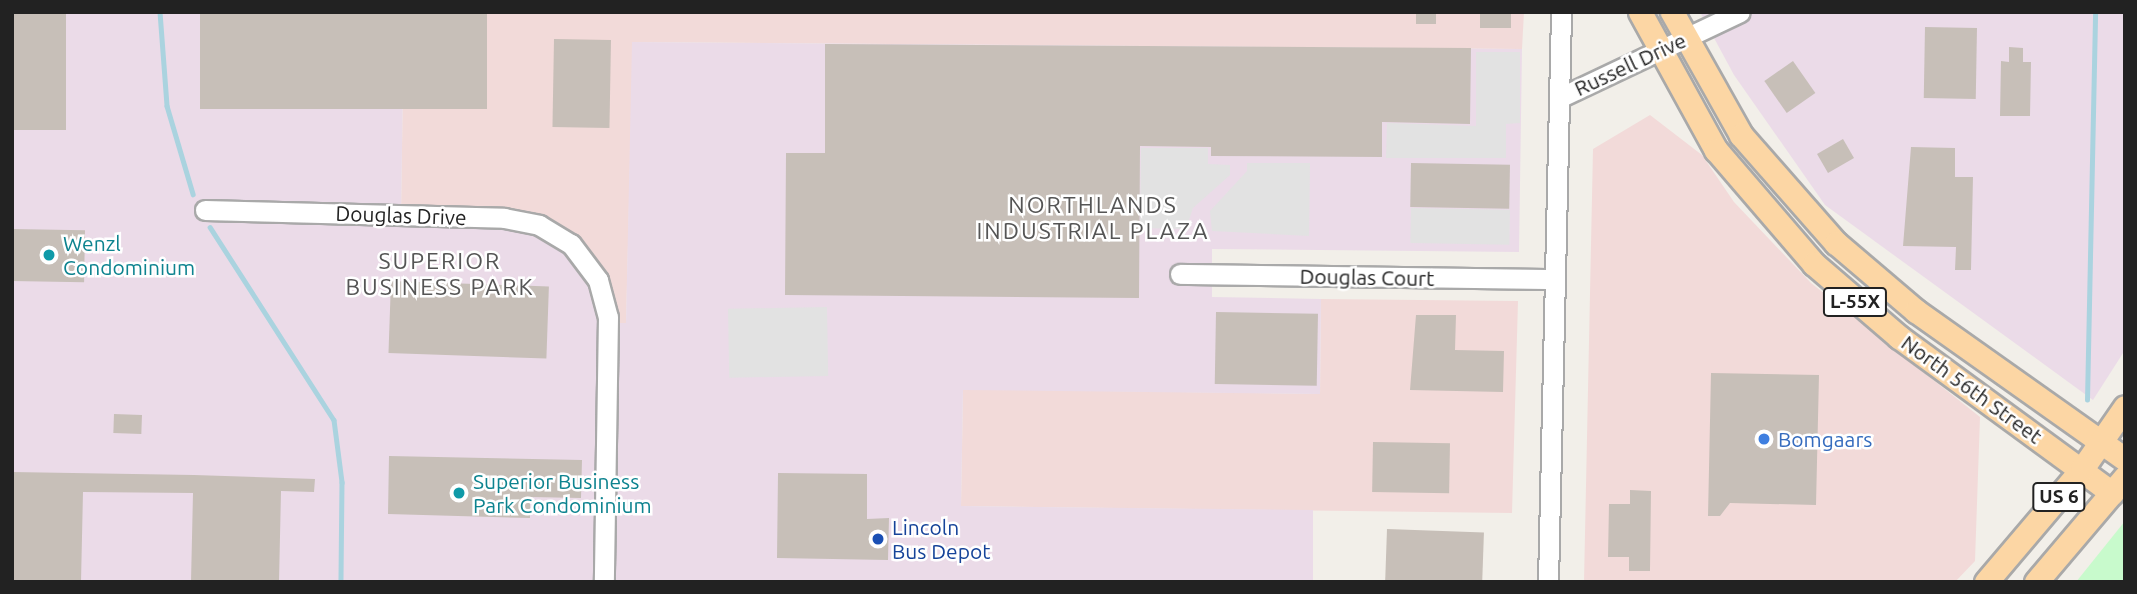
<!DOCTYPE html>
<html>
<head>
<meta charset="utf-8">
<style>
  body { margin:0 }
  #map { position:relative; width:2137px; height:594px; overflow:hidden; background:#f2efe9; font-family:Ubuntu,sans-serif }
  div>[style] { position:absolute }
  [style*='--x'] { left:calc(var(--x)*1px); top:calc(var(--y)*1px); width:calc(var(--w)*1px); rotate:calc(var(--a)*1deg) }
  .commercial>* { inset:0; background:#f2dad9 }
  .industrial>* { inset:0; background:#ebdbe8 }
  .park>* { inset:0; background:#c8facc }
  .parking>* { inset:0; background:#e2e2e2; transform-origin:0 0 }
  .stream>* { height:4.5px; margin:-2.25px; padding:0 2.25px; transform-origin:2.25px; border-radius:2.25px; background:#aad3df }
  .building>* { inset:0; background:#c7bfb8; transform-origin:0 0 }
  .roads { filter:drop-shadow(2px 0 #a9a9a9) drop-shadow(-2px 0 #a9a9a9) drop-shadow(0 2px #a9a9a9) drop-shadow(0 -2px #a9a9a9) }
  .minor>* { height:19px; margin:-9.5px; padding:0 9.5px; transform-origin:9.5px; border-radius:9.5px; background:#fff }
  .major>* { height:23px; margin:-11.5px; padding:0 11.5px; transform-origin:11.5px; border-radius:11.5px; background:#fcd6a4 }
  .dots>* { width:19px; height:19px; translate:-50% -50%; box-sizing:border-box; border:4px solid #fff; border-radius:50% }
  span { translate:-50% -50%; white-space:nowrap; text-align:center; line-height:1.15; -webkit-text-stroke:5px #fff; paint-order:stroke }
  .shield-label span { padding:2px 5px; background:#fff; border:2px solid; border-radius:5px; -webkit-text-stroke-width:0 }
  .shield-label { font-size:19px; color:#222; font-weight:700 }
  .street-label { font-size:21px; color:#222 }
  .culture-label { font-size:21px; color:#0d838f }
  .left { translate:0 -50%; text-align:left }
  .shop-label { font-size:21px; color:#366cbe }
  .transit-label { font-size:21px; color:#164399 }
  .neighbourhood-label { font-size:23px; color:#555; letter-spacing:2px }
  .frame { position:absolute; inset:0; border:14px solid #222; pointer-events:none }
</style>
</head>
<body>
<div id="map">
  <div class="commercial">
    <div style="clip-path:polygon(404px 12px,1524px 12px,1522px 49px,633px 42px,626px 324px,608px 323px,401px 215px)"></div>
    <div style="clip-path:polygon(1650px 115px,1702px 155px,1734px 202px,1811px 283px,1980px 417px,1975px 561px,1955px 582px,1584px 582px,1593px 149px)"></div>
    <div style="clip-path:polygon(1321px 299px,1518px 301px,1512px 513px,961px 506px,963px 389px,1320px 394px)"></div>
  </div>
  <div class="industrial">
    <div style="clip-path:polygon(12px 12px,404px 12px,401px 215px,504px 218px,571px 244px,608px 323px,626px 323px,632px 42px,1522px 49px,1519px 252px,1212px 249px,1212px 297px,1321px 299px,1320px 394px,963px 390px,961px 506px,1313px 510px,1313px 582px,12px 582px)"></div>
    <div style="clip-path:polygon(1700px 12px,2125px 12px,2125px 350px,2093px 400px,1825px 205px,1734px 75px)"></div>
  </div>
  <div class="park">
    <div style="clip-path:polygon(2125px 521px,2125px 582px,2076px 582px)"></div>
  </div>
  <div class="parking">
    <div style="clip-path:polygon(1476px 52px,1520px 52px,1520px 123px,1506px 124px,1506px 158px,1386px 158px,1387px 123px,1476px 126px)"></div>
    <div style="clip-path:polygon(1141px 148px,1208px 148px,1208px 164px,1230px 165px,1230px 175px,1193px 208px,1186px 229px,1140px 228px)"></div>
    <div style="clip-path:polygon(1247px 163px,1310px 163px,1309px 236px,1212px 231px,1210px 211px,1247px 171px)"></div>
    <div style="left:1411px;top:208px;width:99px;height:35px;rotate:1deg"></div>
    <div style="left:827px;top:307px;width:69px;height:99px;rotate:89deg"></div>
  </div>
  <div class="stream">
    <div style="--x:160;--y:12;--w:94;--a:85.7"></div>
    <div style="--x:167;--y:106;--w:92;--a:73.5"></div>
    <div style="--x:210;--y:227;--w:229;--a:57.3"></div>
    <div style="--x:334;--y:420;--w:63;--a:82.6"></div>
    <div style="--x:342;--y:482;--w:100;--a:90.6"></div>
    <div style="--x:2087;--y:400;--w:388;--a:-88.8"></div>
  </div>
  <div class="building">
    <div style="left:12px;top:12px;width:54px;height:118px"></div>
    <div style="left:200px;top:12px;width:287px;height:97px"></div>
    <div style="left:1416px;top:12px;width:20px;height:12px"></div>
    <div style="left:1480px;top:12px;width:31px;height:16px"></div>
    <div style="left:1925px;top:27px;width:52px;height:71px;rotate:1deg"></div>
    <div style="left:554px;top:39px;width:57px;height:88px;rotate:1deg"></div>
    <div style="clip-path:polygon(825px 44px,1471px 48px,1470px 124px,1382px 122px,1382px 157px,1211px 156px,1211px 147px,1140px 146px,1139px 298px,785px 295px,786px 153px,825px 153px)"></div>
    <div style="clip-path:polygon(2009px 47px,2023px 48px,2023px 62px,2031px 62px,2030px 116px,2000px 116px,2001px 61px,2009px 62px)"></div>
    <div style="left:1793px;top:61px;width:39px;height:35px;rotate:55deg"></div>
    <div style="left:1843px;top:139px;width:22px;height:30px;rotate:60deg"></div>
    <div style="clip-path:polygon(1911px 147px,1955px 148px,1955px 177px,1973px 177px,1971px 270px,1955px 270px,1956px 247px,1903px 246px)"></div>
    <div style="left:1411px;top:163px;width:99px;height:44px;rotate:1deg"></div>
    <div style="left:12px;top:229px;width:73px;height:52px;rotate:1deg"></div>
    <div style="left:391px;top:281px;width:158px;height:72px;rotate:2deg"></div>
    <div style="left:1216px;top:312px;width:102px;height:72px;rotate:1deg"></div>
    <div style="clip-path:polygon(1416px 315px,1456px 315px,1455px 350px,1504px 351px,1503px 392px,1410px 390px)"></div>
    <div style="clip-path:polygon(1711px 373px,1819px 375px,1816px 505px,1730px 503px,1720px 516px,1708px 516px)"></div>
    <div style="left:114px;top:414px;width:28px;height:19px;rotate:2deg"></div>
    <div style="left:1373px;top:442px;width:77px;height:50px;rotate:1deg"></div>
    <div style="clip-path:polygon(389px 456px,582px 460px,581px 498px,530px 497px,530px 518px,388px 514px)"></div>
    <div style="clip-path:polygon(12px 472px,194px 475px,315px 479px,314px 492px,281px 491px,279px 582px,191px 582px,193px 493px,83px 492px,81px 582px,12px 582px)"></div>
    <div style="clip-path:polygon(778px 473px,867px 474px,867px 519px,889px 518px,888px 560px,777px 558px)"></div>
    <div style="clip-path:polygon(1630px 490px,1651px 491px,1650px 571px,1629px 571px,1629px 557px,1608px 557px,1609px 504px,1630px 504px)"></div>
    <div style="left:1387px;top:529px;width:97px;height:53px;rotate:2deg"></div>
  </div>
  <div class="roads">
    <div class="minor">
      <div style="--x:1559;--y:98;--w:200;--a:-25.4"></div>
      <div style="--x:205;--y:210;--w:299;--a:1.5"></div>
      <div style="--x:504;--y:218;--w:36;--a:11"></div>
      <div style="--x:539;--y:225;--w:37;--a:31"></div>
      <div style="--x:571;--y:244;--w:45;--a:53.1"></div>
      <div style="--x:598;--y:280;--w:38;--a:75"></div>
      <div style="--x:608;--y:317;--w:265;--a:90.9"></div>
      <div style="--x:1180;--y:274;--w:374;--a:0.8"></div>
      <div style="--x:1548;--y:582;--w:570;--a:-88.69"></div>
    </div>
    <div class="major">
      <div style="--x:1640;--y:12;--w:158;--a:61.2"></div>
      <div style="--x:1716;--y:150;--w:150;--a:49.3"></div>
      <div style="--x:1814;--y:264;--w:112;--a:40.7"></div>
      <div style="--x:1899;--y:337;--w:264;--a:36.2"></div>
      <div style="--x:1672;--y:12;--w:141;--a:60.7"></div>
      <div style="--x:1741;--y:135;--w:144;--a:48.7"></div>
      <div style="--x:1836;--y:243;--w:105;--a:40.4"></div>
      <div style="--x:1916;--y:311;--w:256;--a:35.3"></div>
      <div style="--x:1986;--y:582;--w:148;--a:-49.7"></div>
      <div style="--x:2082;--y:469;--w:75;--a:-55.3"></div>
      <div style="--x:2036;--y:582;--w:138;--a:-49.7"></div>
    </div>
  </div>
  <div class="dots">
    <div style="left:49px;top:255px;background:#0f9aa8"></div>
    <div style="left:1764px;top:439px;background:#3f7fe0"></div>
    <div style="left:459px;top:493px;background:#0f9aa8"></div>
    <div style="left:878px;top:539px;background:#1a4fb4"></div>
  </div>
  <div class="shield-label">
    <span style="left:1855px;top:302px">L-55X</span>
    <span style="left:2059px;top:497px">US 6</span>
  </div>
  <div class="street-label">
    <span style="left:1630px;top:64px;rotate:-25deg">Russell Drive</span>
    <span style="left:401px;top:215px;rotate:2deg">Douglas Drive</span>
    <span style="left:1367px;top:277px;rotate:1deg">Douglas Court</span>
    <span style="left:1972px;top:389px;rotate:36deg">North 56th Street</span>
  </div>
  <div class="culture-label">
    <span class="left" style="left:63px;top:255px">Wenzl<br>Condominium</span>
    <span class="left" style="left:473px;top:493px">Superior Business<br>Park Condominium</span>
  </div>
  <div class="shop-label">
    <span class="left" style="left:1778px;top:439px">Bomgaars</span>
  </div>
  <div class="transit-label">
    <span class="left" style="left:892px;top:539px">Lincoln<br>Bus Depot</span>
  </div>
  <div class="neighbourhood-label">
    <span style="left:1093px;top:218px">NORTHLANDS<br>INDUSTRIAL PLAZA</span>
    <span style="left:440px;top:274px">SUPERIOR<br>BUSINESS PARK</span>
  </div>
  <div class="frame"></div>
</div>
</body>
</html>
